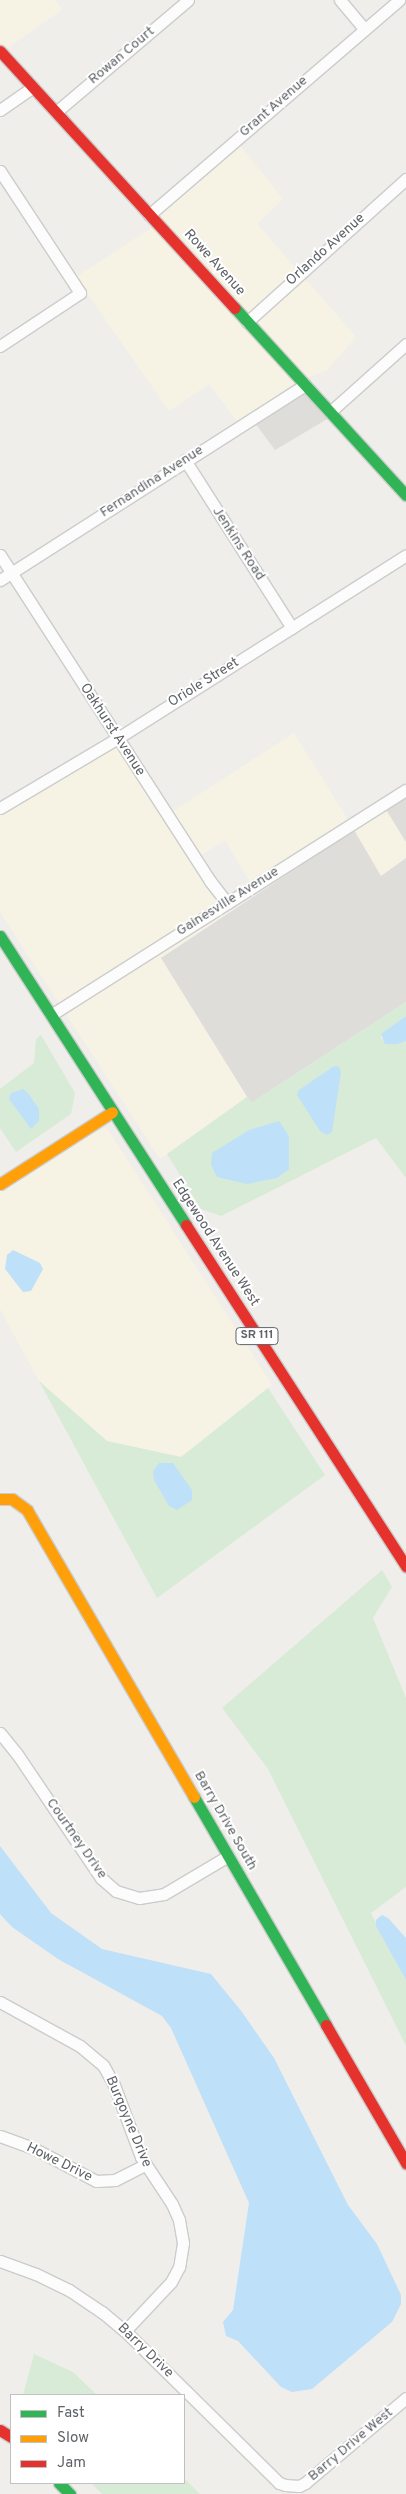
<!DOCTYPE html>
<html>
<head>
<meta charset="utf-8">
<style>
  body { margin:0 }
  #map { position:relative; width:406px; height:2494px; overflow:hidden; background:#efeeea; font-family:Overpass,sans-serif }
  div>[style] { position:absolute }
  [style*='--x'] { left:calc(var(--x)*1px); top:calc(var(--y)*1px); width:calc(var(--w)*1px); rotate:calc(var(--a)*1deg) }
  .commercial>* { inset:0; background:#f7f3e4 }
  .industrial>* { inset:0; background:#dfddda }
  .green>* { inset:0; background:#d8ebd6 }
  .water>* { inset:0; background:#bfe0f9 }
  .roads { filter:drop-shadow(1px 0 #cbcccc) drop-shadow(-1px 0 #cbcccc) drop-shadow(0 1px #cbcccc) drop-shadow(0 -1px #cbcccc) }
  .street>* { height:11px; margin:-5.5px; padding:0 5.5px; transform-origin:5.5px; border-radius:5.5px; background:#fdfcfc }
  .fast>* { height:11px; margin:-5.5px; padding:0 5.5px; transform-origin:5.5px; border-radius:5.5px; background:#30b455 }
  .slow>* { height:11px; margin:-5.5px; padding:0 5.5px; transform-origin:5.5px; border-radius:5.5px; background:#ff9f0a }
  .jam>* { height:11px; margin:-5.5px; padding:0 5.5px; transform-origin:5.5px; border-radius:5.5px; background:#e5322d }
  span { translate:-50% -50%; white-space:nowrap; text-align:center; line-height:1.15; -webkit-text-stroke:4px #fff; paint-order:stroke }
  .shield-label span { padding:1px 4px; background:#fff; border:1px solid; border-radius:4px; -webkit-text-stroke-width:0 }
  .shield-label { font-size:12px; color:#5f6368; font-weight:700 }
  .street-label { font-size:14px; color:#5f6368 }
  .legend { position:absolute; left:10px; top:2394px; width:175px; height:90px; box-sizing:border-box; background:#fff; border:1px solid #bfc1c3; margin:0; padding:6px 9px; list-style:none; font-size:15px; color:#5f6368 }
  .legend li { display:flex; align-items:center; gap:10px; height:25px }
  .legend b { width:25px; border:1px solid #bfc1c3 }
</style>
</head>
<body>
<div id="map">
  <div class="commercial">
    <div style="clip-path:polygon(0 0,55px 0,62px 10px,0 53px)"></div>
    <div style="clip-path:polygon(239px 144px,283px 199px,257px 224px,356px 337px,327px 370px,296px 383px,238px 423px,209px 384px,169px 411px,76px 277px,153px 227px,148px 220px)"></div>
    <div style="clip-path:polygon(294px 733px,354px 829px,385px 808px,406px 842px,406px 858px,381px 876px,354px 830px,257px 894px,225px 840px,200px 856px,233px 910px,161px 958px,247px 1097px,160px 1159px,0 912px,0 815px,124px 740px,172px 812px)"></div>
    <div style="clip-path:polygon(104px 1128px,108px 1130px,272px 1385px,182px 1457px,107px 1441px,39px 1381px,0 1309px,0 1190px,87px 1135px)"></div>
  </div>
  <div class="industrial">
    <div style="clip-path:polygon(296px 383px,329px 418px,275px 450px,249px 415px)"></div>
    <div style="clip-path:polygon(406px 796px,406px 842px,385px 808px)"></div>
    <div style="clip-path:polygon(354px 830px,381px 876px,406px 858px,406px 1002px,251px 1103px,161px 958px)"></div>
  </div>
  <div class="green">
    <div style="clip-path:polygon(evenodd,406px 1002px,406px 1016px,381px 1035px,381px 1039px,398px 1044px,406px 1041px,406px 1178px,376px 1138px,221px 1216px,201px 1209px,167px 1154px,247px 1097px,251px 1103px,406px 1002px,334px 1066px,341px 1072px,316px 1079px,334px 1066px)"></div>
    <div style="clip-path:polygon(41px 1035px,75px 1093px,71px 1114px,16px 1152px,0 1128px,0 1089px,34px 1063px,36px 1039px)"></div>
    <div style="clip-path:polygon(39px 1381px,107px 1441px,181px 1457px,268px 1388px,325px 1475px,157px 1598px)"></div>
    <div style="clip-path:polygon(382px 1570px,392px 1587px,373px 1618px,406px 1698px,406px 1887px,371px 1913px,406px 1980px,406px 2046px,268px 1769px,222px 1708px)"></div>
    <div style="clip-path:polygon(34px 2354px,73px 2372px,97px 2395px,23px 2395px)"></div>
    <div style="clip-path:polygon(184px 2478px,200px 2494px,102px 2494px,91px 2483px,184px 2483px)"></div>
  </div>
  <div class="water">
    <div style="clip-path:polygon(406px 1016px,406px 1041px,398px 1044px,385px 1044px,381px 1034px)"></div>
    <div style="clip-path:polygon(334px 1066px,339px 1067px,341px 1072px,332px 1132px,327px 1135px,320px 1131px,297px 1095px,299px 1090px)"></div>
    <div style="clip-path:polygon(23px 1089px,28px 1093px,39px 1109px,39px 1121px,31px 1129px,9px 1099px,11px 1093px)"></div>
    <div style="clip-path:polygon(279px 1121px,289px 1136px,289px 1169px,277px 1178px,247px 1184px,217px 1177px,211px 1165px,212px 1153px,249px 1130px)"></div>
    <div style="clip-path:polygon(13px 1250px,40px 1263px,43px 1269px,31px 1291px,23px 1292px,5px 1269px,7px 1255px)"></div>
    <div style="clip-path:polygon(159px 1463px,173px 1463px,192px 1490px,192px 1500px,177px 1510px,169px 1506px,154px 1480px,153px 1471px)"></div>
    <div style="clip-path:polygon(0 1846px,51px 1913px,102px 1949px,211px 1974px,242px 2012px,274px 2058px,348px 2205px,377px 2244px,401px 2295px,401px 2304px,392px 2322px,312px 2389px,292px 2392px,281px 2387px,238px 2341px,226px 2336px,223px 2322px,233px 2310px,249px 2203px,171px 2028px,162px 2016px,58px 1959px,12px 1927px,0 1914px)"></div>
    <div style="clip-path:polygon(382px 1915px,388px 1918px,406px 1938px,406px 1980px,376px 1926px,376px 1920px)"></div>
  </div>
  <div class="roads">
    <div class="street">
      <div style="--x:340;--y:0;--w:38;--a:50"></div>
      <div style="--x:0;--y:110;--w:40;--a:-34.9"></div>
      <div style="--x:56;--y:112;--w:173;--a:-40.3"></div>
      <div style="--x:0;--y:171;--w:146;--a:56.7"></div>
      <div style="--x:80;--y:293;--w:96;--a:146.5"></div>
      <div style="--x:149;--y:215;--w:330;--a:-40.7"></div>
      <div style="--x:247;--y:322;--w:214;--a:-42"></div>
      <div style="--x:330;--y:412;--w:102;--a:-41.8"></div>
      <div style="--x:185;--y:460;--w:199;--a:57.5"></div>
      <div style="--x:0;--y:555;--w:388;--a:57.2"></div>
      <div style="--x:210;--y:881;--w:28;--a:52"></div>
      <div style="--x:0;--y:580;--w:362;--a:-32.6"></div>
      <div style="--x:0;--y:808;--w:137;--a:-30.7"></div>
      <div style="--x:118;--y:738;--w:341;--a:-32.4"></div>
      <div style="--x:51;--y:1015;--w:420;--a:-32.4"></div>
      <div style="--x:0;--y:1733;--w:27;--a:51"></div>
      <div style="--x:17;--y:1754;--w:150;--a:55.9"></div>
      <div style="--x:101;--y:1878;--w:20;--a:41"></div>
      <div style="--x:116;--y:1891;--w:24;--a:17"></div>
      <div style="--x:139;--y:1898;--w:25;--a:-9"></div>
      <div style="--x:164;--y:1894;--w:74;--a:-30.7"></div>
      <div style="--x:0;--y:2002;--w:91;--a:28.8"></div>
      <div style="--x:80;--y:2046;--w:30;--a:40"></div>
      <div style="--x:103;--y:2065;--w:23;--a:61"></div>
      <div style="--x:114;--y:2085;--w:77;--a:69.4"></div>
      <div style="--x:141;--y:2157;--w:56;--a:56.6"></div>
      <div style="--x:172;--y:2204;--w:17;--a:66"></div>
      <div style="--x:179;--y:2220;--w:23;--a:80"></div>
      <div style="--x:183;--y:2243;--w:24;--a:99"></div>
      <div style="--x:179;--y:2267;--w:17;--a:118"></div>
      <div style="--x:171;--y:2282;--w:67;--a:133.2"></div>
      <div style="--x:0;--y:2136;--w:35;--a:20"></div>
      <div style="--x:33;--y:2148;--w:71;--a:27.6"></div>
      <div style="--x:96;--y:2181;--w:19;--a:-3"></div>
      <div style="--x:115;--y:2180;--w:34;--a:-27"></div>
      <div style="--x:0;--y:2261;--w:38;--a:20"></div>
      <div style="--x:36;--y:2274;--w:37;--a:26"></div>
      <div style="--x:69;--y:2290;--w:40;--a:34"></div>
      <div style="--x:102;--y:2312;--w:30;--a:40"></div>
      <div style="--x:125;--y:2331;--w:216;--a:44.6"></div>
      <div style="--x:279;--y:2483;--w:6;--a:18"></div>
      <div style="--x:285;--y:2485;--w:14;--a:4"></div>
      <div style="--x:299;--y:2486;--w:7;--a:-27"></div>
      <div style="--x:305;--y:2483;--w:132;--a:-40.1"></div>
    </div>
    <div class="fast">
      <div style="--x:235;--y:308;--w:253;--a:47.6"></div>
      <div style="--x:0;--y:936;--w:344;--a:57.2"></div>
      <div style="--x:194;--y:1797;--w:263;--a:59.9"></div>
      <div style="--x:59;--y:2483;--w:16;--a:45"></div>
    </div>
    <div class="slow">
      <div style="--x:0;--y:1184;--w:133;--a:-32.7"></div>
      <div style="--x:0;--y:1499;--w:12;--a:0"></div>
      <div style="--x:12;--y:1499;--w:19;--a:36"></div>
      <div style="--x:27;--y:1510;--w:332;--a:59.8"></div>
    </div>
    <div class="jam">
      <div style="--x:0;--y:51;--w:348;--a:47.6"></div>
      <div style="--x:186;--y:1225;--w:406;--a:57.2"></div>
      <div style="--x:326;--y:2025;--w:160;--a:59.9"></div>
      <div style="--x:0;--y:2430;--w:13;--a:32"></div>
    </div>
  </div>
  <div class="shield-label">
    <span style="left:257px;top:1336px">SR 111</span>
  </div>
  <div class="street-label">
    <span style="left:122px;top:56px;rotate:-40deg">Rowan Court</span>
    <span style="left:274px;top:107px;rotate:-41deg">Grant Avenue</span>
    <span style="left:326px;top:250px;rotate:-42deg">Orlando Avenue</span>
    <span style="left:214px;top:263px;rotate:48deg">Rowe Avenue</span>
    <span style="left:152px;top:482px;rotate:-33deg">Fernandina Avenue</span>
    <span style="left:238px;top:544px;rotate:57deg">Jenkins Road</span>
    <span style="left:204px;top:683px;rotate:-32deg">Oriole Street</span>
    <span style="left:112px;top:730px;rotate:57deg">Oakhurst Avenue</span>
    <span style="left:228px;top:902px;rotate:-32deg">Gainesville Avenue</span>
    <span style="left:215px;top:1243px;rotate:57deg">Edgewood Avenue West</span>
    <span style="left:225px;top:1821px;rotate:60deg">Barry Drive South</span>
    <span style="left:76px;top:1839px;rotate:55deg">Courtney Drive</span>
    <span style="left:128px;top:2122px;rotate:67deg">Burgoyne Drive</span>
    <span style="left:59px;top:2163px;rotate:26deg">Howe Drive</span>
    <span style="left:145px;top:2351px;rotate:44deg">Barry Drive</span>
    <span style="left:351px;top:2445px;rotate:-40deg">Barry Drive West</span>
  </div>
  <ul class="legend">
  <li><b style="height:6px;background:#30b455"></b>Fast</li>
  <li><b style="height:6px;background:#ff9f0a"></b>Slow</li>
  <li><b style="height:6px;background:#e5322d"></b>Jam</li>
  </ul>
</div>
</body>
</html>
